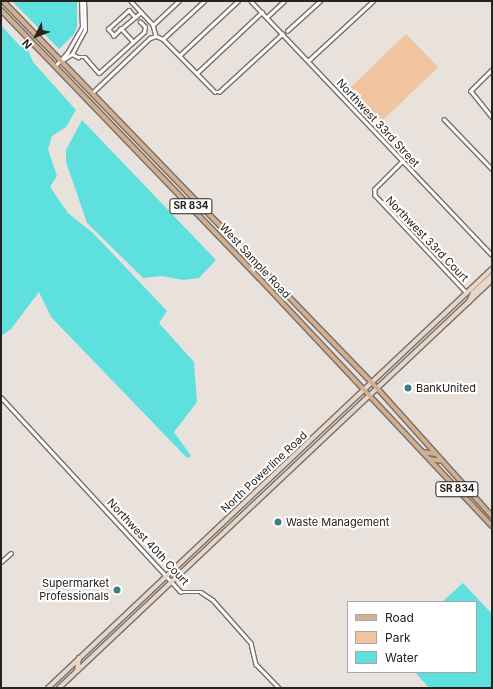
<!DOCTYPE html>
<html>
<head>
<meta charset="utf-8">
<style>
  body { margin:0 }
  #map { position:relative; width:493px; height:689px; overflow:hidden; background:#e9e2dc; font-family:Inter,sans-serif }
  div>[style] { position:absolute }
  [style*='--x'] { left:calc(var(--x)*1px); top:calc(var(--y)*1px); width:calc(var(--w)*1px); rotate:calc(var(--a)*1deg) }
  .green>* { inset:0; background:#efc49f; transform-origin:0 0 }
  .water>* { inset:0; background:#5ee0df }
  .roads { filter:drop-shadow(1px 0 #77706b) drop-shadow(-1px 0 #77706b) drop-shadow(0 1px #77706b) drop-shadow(0 -1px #77706b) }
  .minor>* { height:2.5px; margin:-1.25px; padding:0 1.25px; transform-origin:1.25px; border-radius:1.25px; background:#fff }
  .secondary>* { height:3.5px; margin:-1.75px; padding:0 1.75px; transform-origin:1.75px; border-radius:1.75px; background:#e8d7c8 }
  .primary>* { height:4px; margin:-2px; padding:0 2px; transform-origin:2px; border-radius:2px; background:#d1af90 }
  .dots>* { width:11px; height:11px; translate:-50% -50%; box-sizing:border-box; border:2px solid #fff; border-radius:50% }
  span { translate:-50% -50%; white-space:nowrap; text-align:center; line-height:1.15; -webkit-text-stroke:4px #fff; paint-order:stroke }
  .shield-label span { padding:1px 3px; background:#fff; border:1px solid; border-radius:3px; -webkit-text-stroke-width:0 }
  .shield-label { font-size:10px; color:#252220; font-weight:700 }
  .street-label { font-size:11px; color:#252220 }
  .poi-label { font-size:11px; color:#252220 }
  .left { translate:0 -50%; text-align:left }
  .right { translate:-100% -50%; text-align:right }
  .frame { position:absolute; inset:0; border:2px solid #252220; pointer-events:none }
  .legend { position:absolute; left:347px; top:601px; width:130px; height:72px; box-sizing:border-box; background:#fff; border:1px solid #a8a7a6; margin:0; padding:5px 7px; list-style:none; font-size:12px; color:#252220 }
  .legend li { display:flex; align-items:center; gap:8px; height:20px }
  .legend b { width:20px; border:1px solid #a8a7a6 }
  .north { position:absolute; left:16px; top:16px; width:40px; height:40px; -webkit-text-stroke:3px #fff; paint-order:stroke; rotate:228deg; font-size:11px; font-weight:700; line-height:16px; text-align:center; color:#252220 }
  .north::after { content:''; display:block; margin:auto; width:14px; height:18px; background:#252220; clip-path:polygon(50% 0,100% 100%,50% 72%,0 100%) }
</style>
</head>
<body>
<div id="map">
  <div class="green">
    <div style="left:406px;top:34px;width:46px;height:85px;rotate:46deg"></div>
  </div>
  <div class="water">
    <div style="clip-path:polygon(12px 1px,77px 1px,77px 27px,74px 34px,59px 49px)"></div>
    <div style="clip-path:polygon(1px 25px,20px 46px,26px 45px,33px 62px,76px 110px,66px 127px,52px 136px,48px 149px,57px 176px,50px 187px,68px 213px,94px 234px,167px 311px,159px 323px,194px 362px,197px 402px,174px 432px,191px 456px,187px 458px,51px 317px,39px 292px,11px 329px,1px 336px)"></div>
    <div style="clip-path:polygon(82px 120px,216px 260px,199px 278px,183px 280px,162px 276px,143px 278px,87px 223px,66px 162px,66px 150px)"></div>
    <div style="clip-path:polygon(463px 583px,492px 614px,492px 688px,429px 688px,415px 672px,476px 672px,476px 602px,442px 602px)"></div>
  </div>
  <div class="roads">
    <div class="minor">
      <div style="--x:131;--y:1;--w:33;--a:47"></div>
      <div style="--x:153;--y:25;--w:11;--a:75"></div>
      <div style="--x:156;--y:36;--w:8;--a:23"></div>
      <div style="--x:163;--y:39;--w:74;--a:45.5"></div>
      <div style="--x:215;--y:92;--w:4;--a:0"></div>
      <div style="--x:219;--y:92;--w:86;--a:-42.6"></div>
      <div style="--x:251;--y:1;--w:350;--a:46.5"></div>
      <div style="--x:267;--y:17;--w:23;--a:-43"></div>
      <div style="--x:153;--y:25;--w:35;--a:-43"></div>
      <div style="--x:121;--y:29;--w:26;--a:-40"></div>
      <div style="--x:287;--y:31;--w:45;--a:-42.3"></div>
      <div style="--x:163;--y:39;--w:56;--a:-42.8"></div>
      <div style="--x:133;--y:42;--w:18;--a:-133"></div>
      <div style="--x:121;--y:29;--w:10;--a:135"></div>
      <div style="--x:114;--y:36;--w:9;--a:-131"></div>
      <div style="--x:108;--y:29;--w:28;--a:-42"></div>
      <div style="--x:129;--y:10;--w:9;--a:49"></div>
      <div style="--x:72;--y:54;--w:7;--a:27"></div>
      <div style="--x:78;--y:57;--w:7;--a:0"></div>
      <div style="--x:85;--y:57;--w:21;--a:49"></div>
      <div style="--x:99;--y:73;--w:61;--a:-42.3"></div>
      <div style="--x:144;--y:32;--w:5;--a:-79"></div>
      <div style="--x:145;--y:27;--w:7;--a:-135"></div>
      <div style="--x:180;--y:55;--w:79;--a:-43"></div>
      <div style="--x:61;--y:61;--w:13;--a:-32"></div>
      <div style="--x:72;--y:54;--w:27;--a:-62"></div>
      <div style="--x:85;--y:30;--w:29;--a:-92"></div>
      <div style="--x:308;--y:61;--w:88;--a:-42.7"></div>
      <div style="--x:55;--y:66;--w:18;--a:-47"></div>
      <div style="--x:67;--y:53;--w:30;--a:-60"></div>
      <div style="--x:82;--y:27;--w:26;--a:-92"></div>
      <div style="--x:492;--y:70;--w:30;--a:135"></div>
      <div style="--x:471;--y:91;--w:33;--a:51"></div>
      <div style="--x:197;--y:73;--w:89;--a:-43.2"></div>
      <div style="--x:93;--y:92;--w:79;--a:-43.5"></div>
      <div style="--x:150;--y:38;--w:6;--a:-18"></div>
      <div style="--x:444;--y:119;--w:69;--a:46.2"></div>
      <div style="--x:403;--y:161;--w:40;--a:135"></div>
      <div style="--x:375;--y:189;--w:6;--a:90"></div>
      <div style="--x:375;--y:195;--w:134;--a:46.8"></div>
      <div style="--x:1;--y:397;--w:265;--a:47.3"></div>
      <div style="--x:181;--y:592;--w:20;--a:0"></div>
      <div style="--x:201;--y:592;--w:14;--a:34"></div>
      <div style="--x:213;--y:600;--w:57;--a:48.5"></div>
      <div style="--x:251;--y:643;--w:22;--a:77"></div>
      <div style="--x:256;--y:664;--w:33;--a:46"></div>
      <div style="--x:1;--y:562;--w:13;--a:-42"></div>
    </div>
    <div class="secondary">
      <div style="--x:469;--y:302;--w:10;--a:-66"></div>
      <div style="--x:473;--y:293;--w:26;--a:-43"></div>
      <div style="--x:77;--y:671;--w:13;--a:-81"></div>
      <div style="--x:48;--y:688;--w:610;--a:-43.34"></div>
      <div style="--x:59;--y:688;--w:595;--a:-43.3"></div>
    </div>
    <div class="primary">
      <div style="--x:3;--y:1;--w:538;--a:45.98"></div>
      <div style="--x:377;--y:388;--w:172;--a:48.1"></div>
      <div style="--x:1;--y:10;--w:372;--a:46.1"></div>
      <div style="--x:259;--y:278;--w:340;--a:46.8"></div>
      <div style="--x:423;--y:452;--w:13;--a:9"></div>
      <div style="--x:429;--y:459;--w:13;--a:9"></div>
    </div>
  </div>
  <div class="dots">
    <div style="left:408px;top:388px;background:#398181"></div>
    <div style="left:278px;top:522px;background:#398181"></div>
    <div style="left:117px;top:590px;background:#398181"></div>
  </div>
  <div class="shield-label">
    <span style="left:191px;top:206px">SR 834</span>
    <span style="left:457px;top:489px">SR 834</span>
  </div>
  <div class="street-label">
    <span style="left:378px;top:123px;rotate:47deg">Northwest 33rd Street</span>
    <span style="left:427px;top:239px;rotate:46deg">Northwest 33rd Court</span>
    <span style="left:255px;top:261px;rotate:47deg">West Sample Road</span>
    <span style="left:264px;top:472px;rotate:-43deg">North Powerline Road</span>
    <span style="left:148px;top:542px;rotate:47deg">Northwest 40th Court</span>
  </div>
  <div class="poi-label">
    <span class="left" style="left:416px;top:388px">BankUnited</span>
    <span class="left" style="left:286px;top:522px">Waste Management</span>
    <span class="right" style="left:109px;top:590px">Supermarket<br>Professionals</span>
  </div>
  <div class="frame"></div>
  <ul class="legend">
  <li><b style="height:5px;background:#d1af90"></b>Road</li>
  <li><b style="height:11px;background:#efc49f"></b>Park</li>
  <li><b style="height:11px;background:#5ee0df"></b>Water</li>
  </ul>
  <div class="north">N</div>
</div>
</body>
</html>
